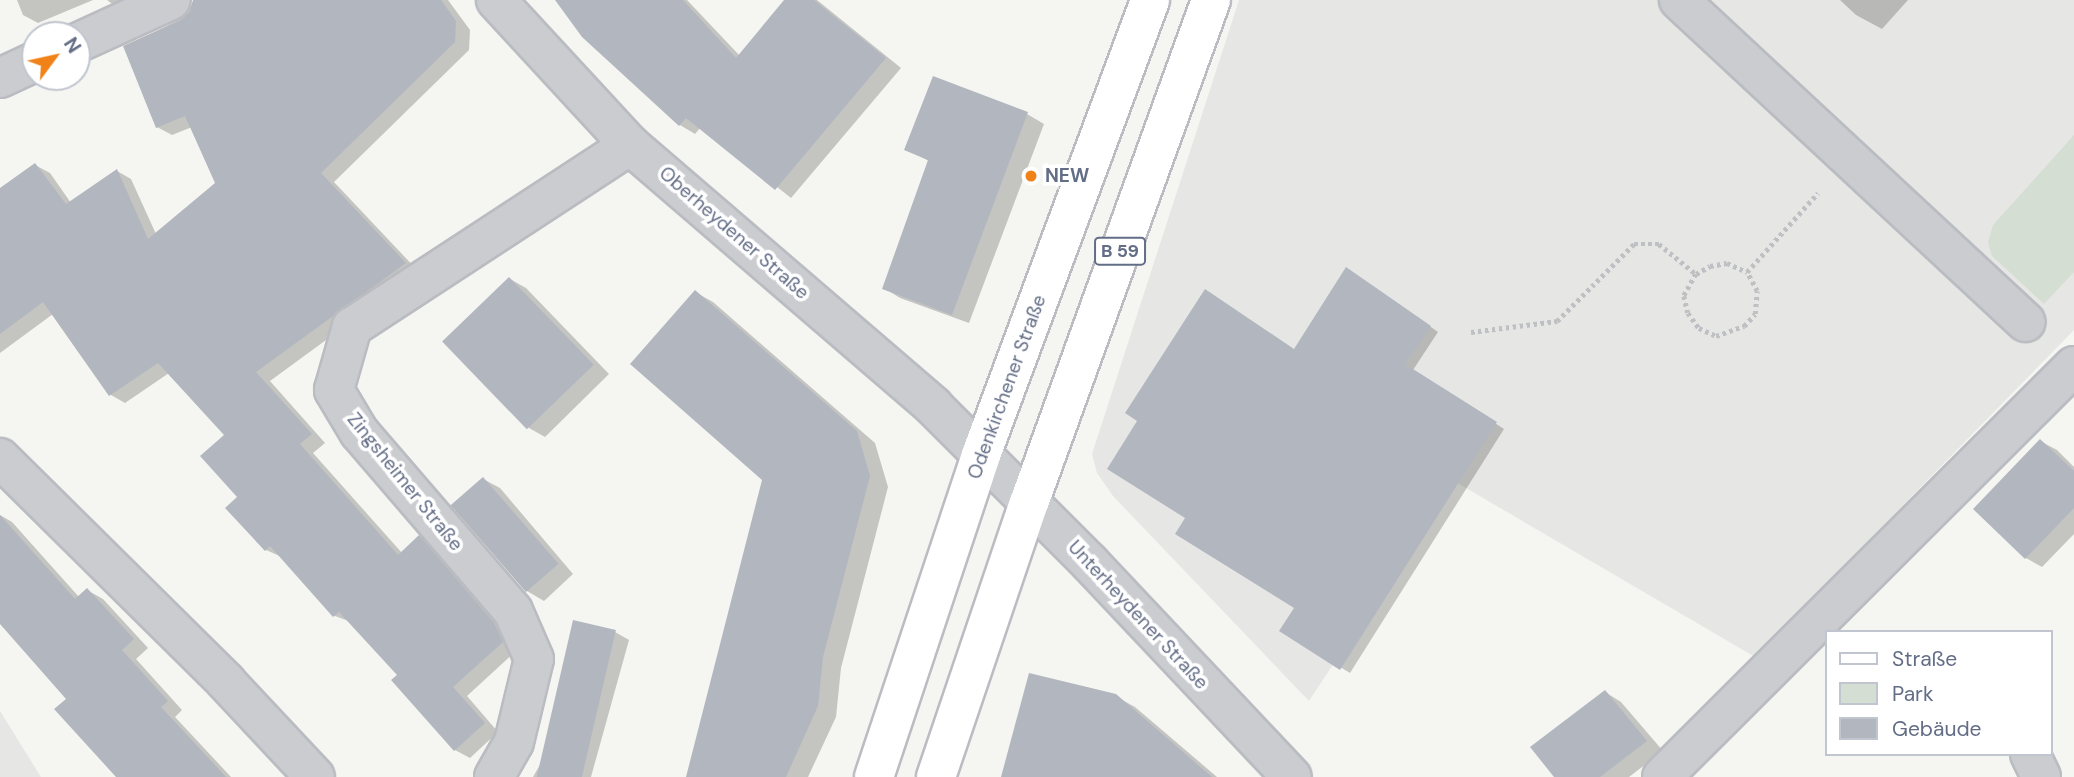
<!DOCTYPE html>
<html>
<head>
<meta charset="utf-8">
<style>
  body { margin:0 }
  #map { position:relative; width:2074px; height:777px; overflow:hidden; background:#f5f6f2; font-family:"DM Sans",sans-serif }
  div>[style] { position:absolute }
  [style*='--x'] { left:calc(var(--x)*1px); top:calc(var(--y)*1px); width:calc(var(--w)*1px); rotate:calc(var(--a)*1deg) }
  .built>* { inset:0; background:#e6e7e5 }
  .green>* { inset:0; background:#d4ded3 }
  .shadow>* { inset:0; background:#0003 }
  .building>* { inset:0; background:#b2b6bf; transform-origin:0 0 }
  .path>* { height:4.5px; margin-top:-2.25px; transform-origin:0; background:repeating-linear-gradient(90deg,#bfc0c3 0 3.5px,transparent 0 7px) }
  .roads { filter:drop-shadow(2px 0 #babcc1) drop-shadow(-2px 0 #babcc1) drop-shadow(0 2px #babcc1) drop-shadow(0 -2px #babcc1) }
  .minor>* { height:38px; margin:-19px; padding:0 19px; transform-origin:19px; border-radius:19px; background:#caccd0 }
  .major>* { height:38px; margin:-19px; padding:0 19px; transform-origin:19px; border-radius:19px; background:#fff }
  .dots>* { width:19px; height:19px; translate:-50% -50%; box-sizing:border-box; border:4px solid #fff; border-radius:50% }
  span { translate:-50% -50%; white-space:nowrap; text-align:center; line-height:1.15; -webkit-text-stroke:7px #fff; paint-order:stroke }
  .shield-label span { padding:2px 5px; background:#fff; border:2px solid; border-radius:5px; -webkit-text-stroke-width:0 }
  .shield-label { font-size:18px; color:#636d86; font-weight:700 }
  .poi-label { font-size:19px; color:#636d86; font-weight:700 }
  .left { translate:0 -50%; text-align:left }
  .street-label { font-size:19px; color:#636d86 }
  .legend { position:absolute; left:1825px; top:630px; width:228px; height:126px; box-sizing:border-box; background:#fff; border:2px solid #c1c5cf; margin:0; padding:9px 12px; list-style:none; font-size:21px; color:#636d86 }
  .legend li { display:flex; align-items:center; gap:14px; height:35px }
  .legend b { width:35px; border:2px solid #c1c5cf }
  .north { position:absolute; left:21px; top:21px; width:70px; height:70px; box-sizing:border-box; background:#fff; border:2px solid #c1c5cf; border-radius:50%; rotate:57deg; font-size:19px; font-weight:700; line-height:28px; text-align:center; color:#636d86 }
  .north::after { content:''; display:block; margin:auto; width:24px; height:32px; background:#f08218; clip-path:polygon(50% 0,100% 100%,50% 72%,0 100%) }
</style>
</head>
<body>
<div id="map">
  <div class="built">
    <div style="clip-path:polygon(1239px 0,2074px 0,2074px 330px,1755px 657px,1454px 481px,1309px 701px,1113px 496px,1097px 473px,1092px 454px)"></div>
    <div style="clip-path:polygon(0 711px,41px 777px,0 777px)"></div>
  </div>
  <div class="green">
    <div style="clip-path:polygon(2074px 135px,2074px 272px,2044px 304px,1992px 256px,1988px 242px,1993px 225px)"></div>
  </div>
  <div class="shadow">
    <div style="clip-path:polygon(17px 0,93px 0,38px 23px,23px 15px)"></div>
    <div style="clip-path:polygon(107px 0,150px 0,123px 12px)"></div>
    <div style="clip-path:polygon(194px 0,448px 0,470px 30px,469px 50px,334px 182px,419px 272px,270px 381px,325px 443px,313px 453px,402px 553px,419px 537px,434px 546px,509px 633px,516px 651px,467px 696px,498px 732px,470px 758px,455px 750px,399px 675px,351px 622px,335px 616px,282px 557px,266px 550px,240px 497px,226px 435px,169px 373px,125px 403px,111px 395px,53px 314px,0 353px,0 190px,35px 165px,50px 173px,71px 203px,117px 171px,131px 179px,156px 234px,217px 184px,192px 127px,172px 135px,157px 127px,126px 47px,190px 14px)"></div>
    <div style="clip-path:polygon(557px 0,687px 0,740px 56px,787px 0,817px 0,901px 68px,791px 198px,701px 127px,695px 134px,680px 125px)"></div>
    <div style="clip-path:polygon(1840px 0,1908px 0,1882px 29px,1856px 15px)"></div>
    <div style="clip-path:polygon(934px 78px,1027px 114px,1044px 124px,969px 323px,900px 298px,884px 288px,929px 161px,906px 149px)"></div>
    <div style="clip-path:polygon(1355px 274px,1438px 332px,1413px 370px,1504px 429px,1350px 673px,1281px 631px,1296px 607px,1295px 351px)"></div>
    <div style="clip-path:polygon(510px 279px,526px 288px,609px 374px,545px 437px,529px 428px)"></div>
    <div style="clip-path:polygon(695px 292px,713px 302px,875px 443px,888px 487px,841px 668px,836px 717px,808px 777px,688px 777px,764px 480px)"></div>
    <div style="clip-path:polygon(2040px 441px,2057px 450px,2074px 467px,2074px 534px,2042px 567px,2026px 558px)"></div>
    <div style="clip-path:polygon(483px 479px,500px 488px,573px 574px,544px 601px,527px 591px)"></div>
    <div style="clip-path:polygon(0 515px,12px 522px,79px 597px,87px 590px,103px 599px,148px 648px,136px 659px,182px 710px,175px 717px,231px 777px,119px 777px,69px 699px,0 621px)"></div>
    <div style="clip-path:polygon(615px 632px,629px 640px,591px 777px,533px 777px)"></div>
    <div style="clip-path:polygon(1605px 692px,1621px 702px,1663px 751px,1629px 777px,1556px 777px)"></div>
    <div style="clip-path:polygon(1115px 696px,1135px 707px,1217px 777px,1003px 777px)"></div>
  </div>
  <div class="building">
    <div style="clip-path:polygon(193px 0,441px 0,456px 21px,455px 42px,321px 173px,406px 263px,256px 372px,312px 434px,300px 444px,398px 555px,419px 535px,494px 623px,503px 642px,453px 687px,485px 723px,454px 751px,391px 680px,397px 675px,339px 612px,333px 617px,270px 546px,265px 551px,225px 508px,237px 497px,200px 456px,224px 435px,158px 363px,109px 396px,43px 302px,0 334px,0 188px,35px 163px,66px 204px,117px 169px,148px 239px,215px 183px,185px 116px,156px 128px,123px 46px,181px 20px,189px 12px)"></div>
    <div style="clip-path:polygon(555px 0,683px 0,736px 58px,784px 0,814px 0,886px 58px,775px 190px,686px 118px,679px 126px,582px 37px)"></div>
    <div style="clip-path:polygon(933px 76px,1028px 112px,952px 315px,882px 289px,928px 160px,904px 150px)"></div>
    <div style="clip-path:polygon(1346px 267px,1431px 326px,1405px 364px,1497px 422px,1340px 670px,1279px 631px,1294px 608px,1175px 534px,1185px 518px,1107px 469px,1137px 421px,1125px 413px,1205px 289px,1294px 349px)"></div>
    <div style="left:509px;top:277px;width:122px;height:93px;rotate:46deg"></div>
    <div style="clip-path:polygon(695px 290px,857px 431px,870px 476px,823px 657px,818px 706px,786px 777px,686px 777px,762px 480px,630px 364px)"></div>
    <div style="clip-path:polygon(2040px 439px,2074px 471px,2074px 508px,2025px 559px,1973px 509px)"></div>
    <div style="left:483px;top:477px;width:115px;height:43px;rotate:49deg"></div>
    <div style="clip-path:polygon(0 515px,75px 599px,87px 588px,134px 639px,122px 650px,168px 701px,161px 707px,226px 777px,116px 777px,54px 709px,66px 699px,0 624px)"></div>
    <div style="left:573px;top:620px;width:44px;height:162px;rotate:13deg"></div>
    <div style="clip-path:polygon(1029px 673px,1116px 694px,1212px 777px,1001px 777px)"></div>
    <div style="clip-path:polygon(1605px 690px,1647px 741px,1600px 777px,1554px 777px,1530px 747px)"></div>
  </div>
  <div class="path">
    <div style="--x:1696;--y:274;--w:25;--a:119"></div>
    <div style="--x:1684;--y:296;--w:17;--a:77"></div>
    <div style="--x:1688;--y:313;--w:19;--a:54"></div>
    <div style="--x:1699;--y:328;--w:19;--a:25"></div>
    <div style="--x:1716;--y:336;--w:30;--a:-20"></div>
    <div style="--x:1744;--y:326;--w:16;--a:-47"></div>
    <div style="--x:1755;--y:314;--w:23;--a:-85"></div>
    <div style="--x:1757;--y:291;--w:21;--a:-118"></div>
    <div style="--x:1471;--y:332;--w:87;--a:-7.3"></div>
    <div style="--x:1557;--y:321;--w:109;--a:-45"></div>
    <div style="--x:1634;--y:244;--w:25;--a:0"></div>
    <div style="--x:1659;--y:244;--w:48;--a:39"></div>
    <div style="--x:1696;--y:274;--w:16;--a:-30"></div>
    <div style="--x:1710;--y:266;--w:17;--a:-10"></div>
    <div style="--x:1727;--y:263;--w:22;--a:24"></div>
    <div style="--x:1747;--y:272;--w:106;--a:-48.1"></div>
  </div>
  <div class="roads">
    <div class="minor">
      <div style="--x:496;--y:0;--w:197;--a:47.3"></div>
      <div style="--x:630;--y:145;--w:400;--a:40.7"></div>
      <div style="--x:933;--y:406;--w:222;--a:45"></div>
      <div style="--x:1090;--y:563;--w:294;--a:46.7"></div>
      <div style="--x:1679;--y:0;--w:473;--a:42.9"></div>
      <div style="--x:77;--y:43;--w:103;--a:-24.6"></div>
      <div style="--x:0;--y:78;--w:38;--a:-25"></div>
      <div style="--x:0;--y:458;--w:318;--a:44.7"></div>
      <div style="--x:226;--y:682;--w:130;--a:46.9"></div>
      <div style="--x:2030;--y:754;--w:25;--a:64"></div>
      <div style="--x:494;--y:777;--w:40;--a:-60.3"></div>
      <div style="--x:514;--y:742;--w:85;--a:-76.5"></div>
      <div style="--x:534;--y:659;--w:52;--a:-113.6"></div>
      <div style="--x:513;--y:611;--w:236;--a:-130.7"></div>
      <div style="--x:359;--y:432;--w:49;--a:-120.8"></div>
      <div style="--x:334;--y:390;--w:66;--a:-74.1"></div>
      <div style="--x:352;--y:327;--w:332;--a:-33.2"></div>
      <div style="--x:1662;--y:777;--w:582;--a:-44.93"></div>
    </div>
    <div class="major">
      <div style="--x:874;--y:777;--w:339;--a:-71.6"></div>
      <div style="--x:981;--y:455;--w:485;--a:-69.6"></div>
      <div style="--x:936;--y:777;--w:289;--a:-71.3"></div>
      <div style="--x:1029;--y:503;--w:535;--a:-70.11"></div>
    </div>
  </div>
  <div class="dots">
    <div style="left:1031px;top:176px;background:#f08218"></div>
  </div>
  <div class="shield-label">
    <span style="left:1120px;top:251px">B 59</span>
  </div>
  <div class="poi-label">
    <span class="left" style="left:1045px;top:176px">NEW</span>
  </div>
  <div class="street-label">
    <span style="left:734px;top:233px;rotate:41deg">Oberheydener Straße</span>
    <span style="left:1007px;top:387px;rotate:-70deg">Odenkirchener Straße</span>
    <span style="left:405px;top:482px;rotate:51deg">Zingsheimer Straße</span>
    <span style="left:1138px;top:615px;rotate:47deg">Unterheydener Straße</span>
  </div>
  <ul class="legend">
  <li><b style="height:9px;background:#fff"></b>Straße</li>
  <li><b style="height:19px;background:#d4ded3"></b>Park</li>
  <li><b style="height:19px;background:#b2b6bf"></b>Gebäude</li>
  </ul>
  <div class="north">N</div>
</div>
</body>
</html>
